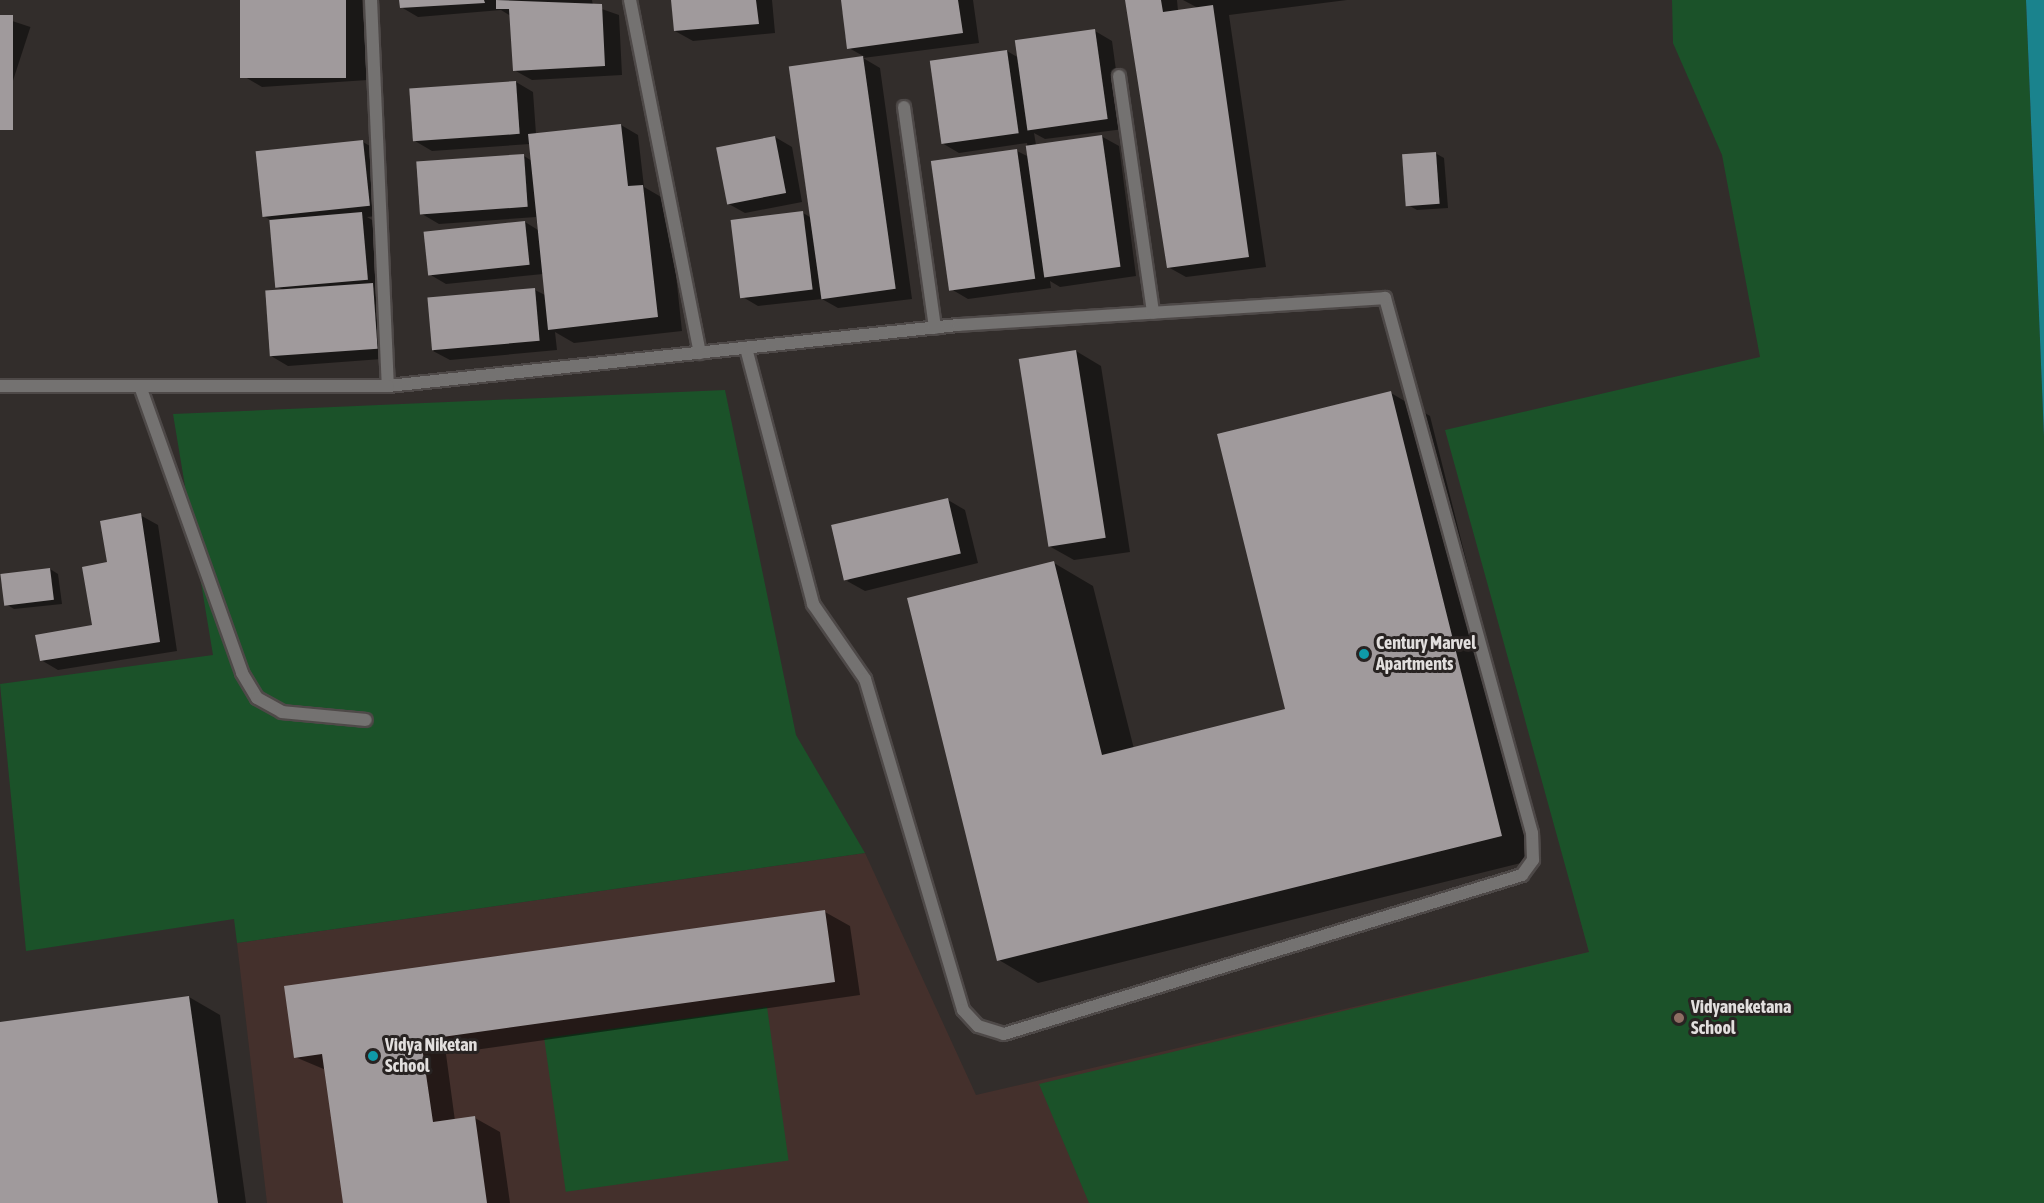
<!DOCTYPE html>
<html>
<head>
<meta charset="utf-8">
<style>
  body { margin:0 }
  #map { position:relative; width:2044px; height:1203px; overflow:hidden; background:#322d2b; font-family:"Asap Condensed",sans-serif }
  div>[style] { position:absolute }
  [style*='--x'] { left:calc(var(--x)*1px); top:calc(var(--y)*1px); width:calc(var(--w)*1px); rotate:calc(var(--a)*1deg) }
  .education>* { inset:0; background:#44302c }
  .green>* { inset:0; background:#1b5229; transform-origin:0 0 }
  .water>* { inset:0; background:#1a838d }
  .shadow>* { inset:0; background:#0007; transform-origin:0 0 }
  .building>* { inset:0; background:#a09a9c; transform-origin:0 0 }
  .roads { filter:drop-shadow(2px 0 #4e4948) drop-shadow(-2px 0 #4e4948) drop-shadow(0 2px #4e4948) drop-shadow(0 -2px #4e4948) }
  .lane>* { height:12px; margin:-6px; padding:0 6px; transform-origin:6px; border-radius:6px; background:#747271 }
  .street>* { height:12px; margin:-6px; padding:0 6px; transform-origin:6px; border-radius:6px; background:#747271 }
  .dots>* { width:16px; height:16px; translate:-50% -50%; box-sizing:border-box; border:3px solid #282322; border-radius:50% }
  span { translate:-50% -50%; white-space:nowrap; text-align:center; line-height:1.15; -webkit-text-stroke:6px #282322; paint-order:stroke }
  .poi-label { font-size:18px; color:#e2dfde; font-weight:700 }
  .left { translate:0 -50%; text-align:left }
</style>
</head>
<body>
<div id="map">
  <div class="education">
    <div style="clip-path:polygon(865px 853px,976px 1095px,1589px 952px,1568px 874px,2044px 1203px,267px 1203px,237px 943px)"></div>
  </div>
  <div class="green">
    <div style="clip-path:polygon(1672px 0,2026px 0,2044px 437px,2044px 1203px,1089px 1203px,1039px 1084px,1589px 952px,1445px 430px,1760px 357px,1722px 155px,1673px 43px)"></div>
    <div style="clip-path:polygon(725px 390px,796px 735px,865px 853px,237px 943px,234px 919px,26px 951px,0 684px,213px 655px,173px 414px)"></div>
    <div style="left:767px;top:1007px;width:155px;height:225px;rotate:82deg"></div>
  </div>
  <div class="water">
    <div style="clip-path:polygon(2026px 0,2044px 0,2044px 437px)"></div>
  </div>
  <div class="shadow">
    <div style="clip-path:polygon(240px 0,362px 0,368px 80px,262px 87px,245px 77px)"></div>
    <div style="clip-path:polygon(401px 0,592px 0,593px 6px,619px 15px,622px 75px,532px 80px,514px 70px,511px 16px,501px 10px,418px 17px,401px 7px)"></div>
    <div style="clip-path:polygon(673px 0,772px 0,775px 33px,693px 41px,675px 31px)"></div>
    <div style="clip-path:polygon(842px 0,973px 0,979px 43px,863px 58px,880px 68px,912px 299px,838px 308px,822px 299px,758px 306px,741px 296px,803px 213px,810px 217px,791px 67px,865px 57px,849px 48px)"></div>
    <div style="clip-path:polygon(1128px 0,1177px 0,1178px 11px,1198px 8px,1183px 0,1347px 0,1229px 15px,1266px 267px,1186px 277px,1168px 267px)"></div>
    <div style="left:0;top:17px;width:32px;height:122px;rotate:18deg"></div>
    <div style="clip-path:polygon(1095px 31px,1112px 41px,1124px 129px,1045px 139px,1034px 133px,1036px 145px,1101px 136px,1119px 146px,1136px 276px,1060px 287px,1050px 281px,1051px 288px,968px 299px,951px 289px,1017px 151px,1029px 157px,1027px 143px,959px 153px,942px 143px,1007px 51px,1019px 58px)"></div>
    <div style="clip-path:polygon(516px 82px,533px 92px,536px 134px,621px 125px,638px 135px,644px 187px,668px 201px,682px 331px,574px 343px,555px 332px,557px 350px,450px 360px,433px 351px,535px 290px,545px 295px,543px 274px,446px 284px,429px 274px,525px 222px,538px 230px,536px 217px,439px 224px,422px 214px,524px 156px,532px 161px,530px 144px,432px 151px,415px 141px)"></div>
    <div style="clip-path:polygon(775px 137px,792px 147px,802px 202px,745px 213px,727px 203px)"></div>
    <div style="clip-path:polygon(363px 142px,380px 152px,387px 215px,367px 217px,379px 224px,395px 358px,288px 366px,271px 356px,285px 291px,276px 286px,271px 220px,263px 216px)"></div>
    <div style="clip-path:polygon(1435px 153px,1444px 158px,1448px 208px,1417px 210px,1408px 205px)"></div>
    <div style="clip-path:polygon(1076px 351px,1101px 366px,1130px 552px,1074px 560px,1049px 546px)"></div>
    <div style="clip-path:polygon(1391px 393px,1430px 416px,1541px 858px,1038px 983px,999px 960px,1054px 563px,1093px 586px,1134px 749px,1287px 711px)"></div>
    <div style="clip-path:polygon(948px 500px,965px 510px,978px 563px,865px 591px,847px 581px)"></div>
    <div style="clip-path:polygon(140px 515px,158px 525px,177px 651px,58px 670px,41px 660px,94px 626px)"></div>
    <div style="clip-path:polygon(50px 569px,58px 574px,62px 604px,14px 609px,6px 604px)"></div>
    <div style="clip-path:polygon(825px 912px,850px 926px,860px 995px,446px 1054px,455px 1121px,475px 1118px,500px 1132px,510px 1203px,344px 1203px,326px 1070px,295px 1057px)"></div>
    <div style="clip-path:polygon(189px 997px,220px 1015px,246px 1203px,0 1203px,0 1024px)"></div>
  </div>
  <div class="building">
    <div style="left:240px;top:0;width:106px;height:78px"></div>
    <div style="clip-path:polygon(399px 0,484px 0,485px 3px,400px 8px)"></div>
    <div style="clip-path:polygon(496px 0,602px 4px,605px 66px,513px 71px,509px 9px,496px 9px)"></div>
    <div style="clip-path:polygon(671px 0,756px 0,759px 24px,674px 31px)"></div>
    <div style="clip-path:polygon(841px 0,958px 0,963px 33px,847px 49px)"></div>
    <div style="clip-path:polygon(1125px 0,1161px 0,1163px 12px,1213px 5px,1249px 257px,1167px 268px)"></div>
    <div style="left:0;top:15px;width:13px;height:115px"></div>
    <div style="left:1095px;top:29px;width:91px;height:81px;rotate:82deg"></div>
    <div style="left:1007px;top:50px;width:84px;height:78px;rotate:82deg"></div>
    <div style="left:863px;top:56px;width:235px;height:75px;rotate:82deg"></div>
    <div style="left:516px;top:81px;width:53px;height:107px;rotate:86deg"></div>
    <div style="clip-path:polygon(621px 124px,628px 186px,643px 185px,658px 317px,548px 330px,528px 134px)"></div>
    <div style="left:1102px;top:135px;width:133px;height:77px;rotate:82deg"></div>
    <div style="left:775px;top:136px;width:58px;height:60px;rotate:79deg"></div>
    <div style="left:363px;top:140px;width:66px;height:108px;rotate:84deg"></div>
    <div style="left:1017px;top:149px;width:131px;height:87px;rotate:82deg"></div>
    <div style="left:1436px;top:152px;width:52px;height:34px;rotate:86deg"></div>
    <div style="left:524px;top:154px;width:53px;height:108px;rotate:86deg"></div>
    <div style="left:803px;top:211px;width:79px;height:73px;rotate:83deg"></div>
    <div style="left:362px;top:212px;width:68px;height:93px;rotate:85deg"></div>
    <div style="left:525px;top:221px;width:44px;height:102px;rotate:84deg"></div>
    <div style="left:373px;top:283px;width:66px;height:108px;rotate:86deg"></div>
    <div style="left:535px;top:288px;width:53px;height:108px;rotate:85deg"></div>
    <div style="left:1076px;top:350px;width:190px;height:58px;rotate:81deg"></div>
    <div style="clip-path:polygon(1391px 391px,1502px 836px,997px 961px,907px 598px,1054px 561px,1102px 755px,1285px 709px,1217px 434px)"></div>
    <div style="left:948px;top:498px;width:57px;height:120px;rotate:77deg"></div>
    <div style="clip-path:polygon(141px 513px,160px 642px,40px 661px,35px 635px,92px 625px,82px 567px,107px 562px,100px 521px)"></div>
    <div style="left:50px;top:568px;width:32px;height:50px;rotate:83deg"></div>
    <div style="clip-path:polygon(825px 910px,835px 982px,421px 1040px,433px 1122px,475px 1116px,487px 1203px,343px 1203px,322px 1054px,294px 1058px,284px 986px)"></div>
    <div style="clip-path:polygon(189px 996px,218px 1203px,0 1203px,0 1022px)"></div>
  </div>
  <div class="roads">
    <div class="lane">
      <div style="--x:746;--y:348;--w:265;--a:75.3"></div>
      <div style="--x:813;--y:604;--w:91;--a:55.3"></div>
      <div style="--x:865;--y:679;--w:345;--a:73.5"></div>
      <div style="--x:963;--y:1010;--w:22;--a:47"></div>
      <div style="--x:978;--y:1026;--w:27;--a:17"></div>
      <div style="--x:1004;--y:1034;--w:542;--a:-17.06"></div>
      <div style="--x:1522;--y:875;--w:19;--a:-54"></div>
      <div style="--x:1533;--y:860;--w:27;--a:-92"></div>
      <div style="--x:1532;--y:833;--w:555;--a:-105.36"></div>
      <div style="--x:140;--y:386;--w:305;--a:70.4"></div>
      <div style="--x:242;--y:673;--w:29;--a:59"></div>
      <div style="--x:257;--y:698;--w:29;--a:29"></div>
      <div style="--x:282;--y:712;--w:84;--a:5.4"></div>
    </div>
    <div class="street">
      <div style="--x:371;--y:0;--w:386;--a:87.5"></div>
      <div style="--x:388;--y:386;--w:573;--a:-6.11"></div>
      <div style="--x:958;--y:325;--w:428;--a:-3.6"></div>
      <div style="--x:630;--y:0;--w:360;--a:78.8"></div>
      <div style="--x:1119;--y:76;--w:239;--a:81.8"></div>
      <div style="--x:904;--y:107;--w:223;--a:82"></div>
      <div style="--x:0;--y:386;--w:388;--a:0"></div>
    </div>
  </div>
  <div class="dots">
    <div style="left:1364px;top:654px;background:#0f9aa8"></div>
    <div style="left:1679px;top:1018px;background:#8d6e63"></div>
    <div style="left:373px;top:1056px;background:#0f9aa8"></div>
  </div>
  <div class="poi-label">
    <span class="left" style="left:1376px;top:654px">Century Marvel<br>Apartments</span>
    <span class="left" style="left:1691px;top:1018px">Vidyaneketana<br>School</span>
    <span class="left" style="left:385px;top:1056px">Vidya Niketan<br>School</span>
  </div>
</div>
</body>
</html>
